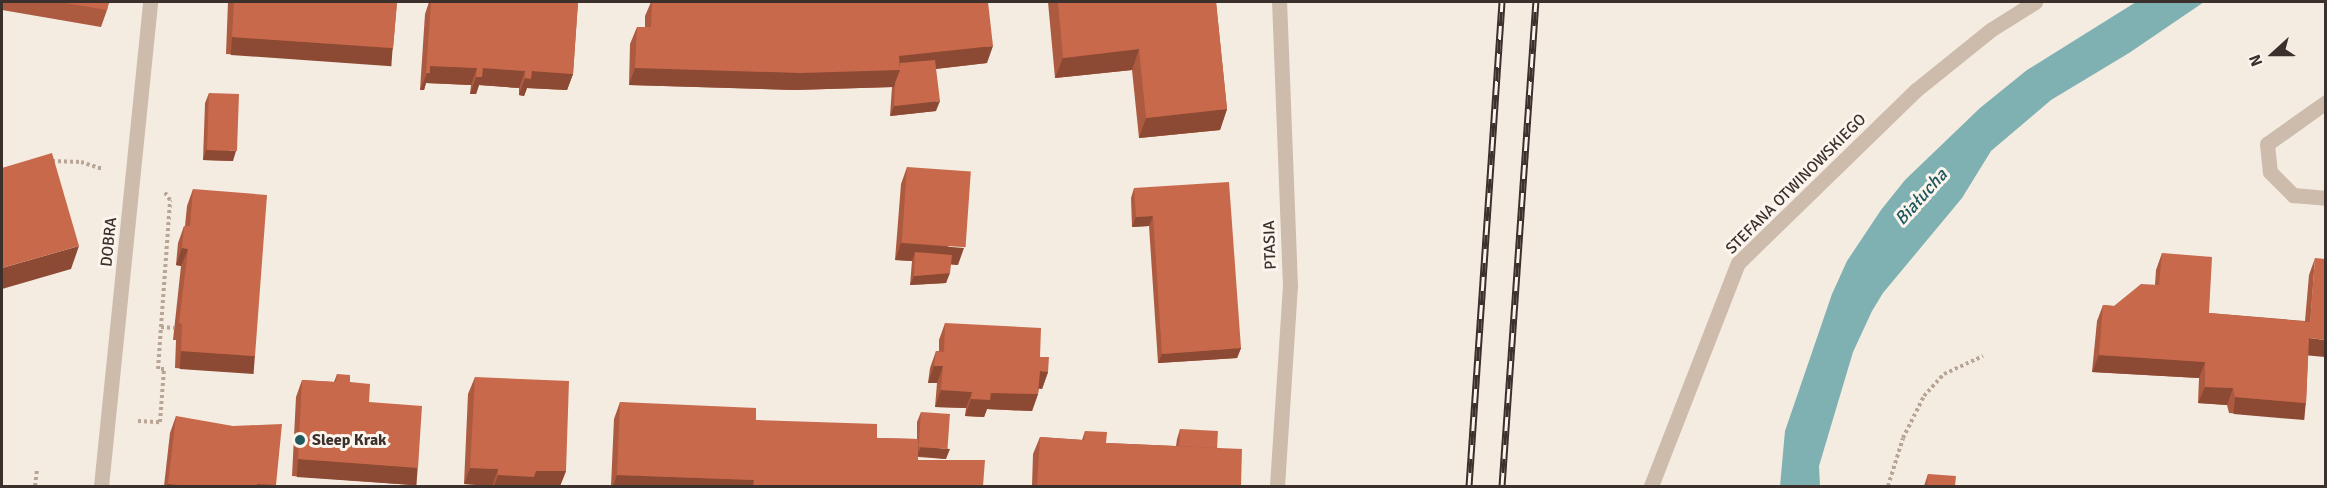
<!DOCTYPE html>
<html>
<head>
<meta charset="utf-8">
<style>
  body { margin:0 }
  #map { position:relative; width:2327px; height:488px; overflow:hidden; background:#f4ebe1; font-family:Signika,sans-serif }
  div>[style] { position:absolute }
  [style*='--x'] { left:calc(var(--x)*1px); top:calc(var(--y)*1px); width:calc(var(--w)*1px); rotate:calc(var(--a)*1deg) }
  .water>* { inset:0; background:#7fb0b2 }
  .path>* { height:4px; margin-top:-2px; transform-origin:0; background:repeating-linear-gradient(90deg,#b9a596 0 3px,transparent 0 6px) }
  .street>* { height:15px; margin:-7.5px; padding:0 7.5px; transform-origin:7.5px; border-radius:7.5px; background:#cdbbac }
  .rail>* { height:7px; margin-top:-3.5px; transform-origin:0; background:repeating-linear-gradient(90deg,#fbf5ee 0 14px,#3b302b 0 28px); box-sizing:border-box; border-block:2px solid #3b302b }
  .wall>* { inset:0; background:#ac5a40 }
  .shaded-wall>* { inset:0; background:#8c4a34; transform-origin:0 0 }
  .building>* { inset:0; background:#c8694b; transform-origin:0 0 }
  .dots>* { width:16px; height:16px; translate:-50% -50%; box-sizing:border-box; border:3px solid #fbf5ee; border-radius:50% }
  span { translate:-50% -50%; white-space:nowrap; text-align:center; line-height:1.15; -webkit-text-stroke:6px #fbf5ee; paint-order:stroke }
  .street-label { font-size:16px; color:#3b302b }
  .poi-label { font-size:16px; color:#3b302b; font-weight:700 }
  .left { translate:0 -50%; text-align:left }
  .water-label { font-size:18px; color:#1f5a5e; font-style:italic }
  .frame { position:absolute; inset:0; border:3px solid #3b302b; pointer-events:none }
  .north { position:absolute; left:2243px; top:24px; width:60px; height:60px; -webkit-text-stroke:4px #fbf5ee; paint-order:stroke; rotate:249deg; font-size:16px; font-weight:700; line-height:24px; text-align:center; color:#3b302b }
  .north::after { content:''; display:block; margin:auto; width:21px; height:27px; background:#3b302b; clip-path:polygon(50% 0,100% 100%,50% 72%,0 100%) }
</style>
</head>
<body>
<div id="map">
  <div class="water">
    <div style="clip-path:polygon(2136px 2px,2204px 2px,2129px 53px,2051px 100px,1991px 151px,1962px 198px,1883px 293px,1872px 311px,1853px 352px,1819px 466px,1820px 486px,1780px 486px,1785px 431px,1832px 294px,1847px 261px,1881px 210px,1905px 180px,1980px 108px,2027px 70px)"></div>
  </div>
  <div class="path">
    <div style="--x:52;--y:161;--w:29;--a:2"></div>
    <div style="--x:81;--y:162;--w:23;--a:18"></div>
    <div style="--x:161;--y:327;--w:13;--a:4"></div>
    <div style="--x:138;--y:421;--w:22;--a:3"></div>
    <div style="--x:160;--y:422;--w:53;--a:-85.7"></div>
    <div style="--x:164;--y:369;--w:6;--a:180"></div>
    <div style="--x:158;--y:369;--w:169;--a:-85.9"></div>
    <div style="--x:170;--y:200;--w:11;--a:-124"></div>
    <div style="--x:35;--y:486;--w:17;--a:-83"></div>
    <div style="--x:1888;--y:486;--w:50;--a:-72.6"></div>
    <div style="--x:1903;--y:438;--w:47;--a:-63.4"></div>
    <div style="--x:1924;--y:396;--w:30;--a:-48"></div>
    <div style="--x:1944;--y:374;--w:43;--a:-24.8"></div>
  </div>
  <div class="street">
    <div style="--x:2326;--y:102;--w:72;--a:144.6"></div>
    <div style="--x:2267;--y:144;--w:28;--a:84"></div>
    <div style="--x:2270;--y:172;--w:33;--a:45"></div>
    <div style="--x:2293;--y:195;--w:33;--a:5"></div>
    <div style="--x:101;--y:486;--w:486;--a:-84.2"></div>
    <div style="--x:1277;--y:486;--w:200;--a:-86.3"></div>
    <div style="--x:1290;--y:286;--w:284;--a:-92.2"></div>
    <div style="--x:1651;--y:486;--w:239;--a:-68.7"></div>
    <div style="--x:1738;--y:263;--w:248;--a:-44.2"></div>
    <div style="--x:1916;--y:90;--w:97;--a:-38.8"></div>
    <div style="--x:1992;--y:29;--w:51;--a:-32.1"></div>
  </div>
  <div class="rail">
    <div style="--x:1469;--y:486;--w:485;--a:-86.1"></div>
    <div style="--x:1502;--y:486;--w:485;--a:-86"></div>
  </div>
  <div class="wall">
    <div style="clip-path:polygon(2px 2px,109px 2px,107px 10px,101px 27px,2px 10px)"></div>
    <div style="clip-path:polygon(228px 2px,397px 2px,393px 48px,387px 64px,226px 54px)"></div>
    <div style="clip-path:polygon(429px 2px,578px 2px,573px 74px,567px 90px,527px 88px,524px 96px,519px 95px,519px 88px,479px 85px,476px 94px,470px 94px,471px 85px,426px 83px,424px 90px,420px 90px,425px 14px)"></div>
    <div style="clip-path:polygon(651px 2px,988px 2px,987px 63px,936px 69px,936px 111px,890px 116px,892px 87px,794px 90px,629px 85px,630px 44px,637px 27px,645px 27px,645px 16px)"></div>
    <div style="clip-path:polygon(1048px 2px,1216px 2px,1227px 109px,1220px 130px,1139px 138px,1132px 70px,1055px 78px)"></div>
    <div style="clip-path:polygon(209px 93px,233px 161px,203px 160px,205px 103px)"></div>
    <div style="clip-path:polygon(2325px 131px,2325px 156px,2324px 135px)"></div>
    <div style="clip-path:polygon(907px 167px,958px 265px,951px 264px,946px 283px,910px 285px,912px 261px,895px 260px,901px 184px)"></div>
    <div style="clip-path:polygon(1134px 188px,1241px 348px,1237px 358px,1158px 363px,1149px 226px,1132px 227px,1131px 198px)"></div>
    <div style="clip-path:polygon(193px 189px,255px 356px,249px 373px,175px 368px,176px 340px,173px 340px,181px 266px,176px 265px,178px 243px,184px 226px,185px 226px,187px 206px)"></div>
    <div style="clip-path:polygon(2162px 253px,2209px 313px,2305px 321px,2309px 275px,2315px 258px,2308px 355px,2306px 403px,2300px 419px,2229px 413px,2227px 405px,2198px 403px,2199px 378px,2092px 372px,2097px 321px,2103px 305px,2114px 306px,2155px 285px,2156px 270px)"></div>
    <div style="clip-path:polygon(945px 323px,1040px 357px,1048px 372px,1042px 389px,1039px 388px,1038px 394px,1032px 411px,987px 409px,984px 417px,965px 416px,966px 408px,935px 407px,937px 383px,928px 383px,930px 368px,936px 351px,939px 351px,939px 340px)"></div>
    <div style="clip-path:polygon(337px 374px,350px 382px,369px 402px,412px 485px,292px 476px,296px 397px,302px 380px,334px 382px)"></div>
    <div style="clip-path:polygon(475px 377px,566px 471px,560px 486px,492px 486px,464px 484px,468px 394px)"></div>
    <div style="clip-path:polygon(620px 402px,756px 420px,877px 438px,917px 439px,917px 422px,921px 412px,946px 459px,918px 457px,918px 460px,983px 486px,611px 486px,614px 419px)"></div>
    <div style="clip-path:polygon(176px 416px,276px 485px,276px 486px,164px 486px,170px 433px)"></div>
    <div style="clip-path:polygon(1180px 429px,1217px 448px,1241px 486px,1032px 486px,1033px 454px,1040px 437px,1082px 440px,1085px 431px,1106px 443px,1176px 446px,1177px 439px)"></div>
    <div style="clip-path:polygon(1928px 474px,1955px 486px,1924px 486px)"></div>
  </div>
  <div class="shaded-wall">
    <div style="left:232px;top:37px;width:161px;height:18px;rotate:4deg"></div>
    <div style="clip-path:polygon(993px 46px,987px 63px,899px 73px,894px 87px,794px 90px,629px 85px,635px 68px)"></div>
    <div style="clip-path:polygon(1139px 49px,1132px 70px,1055px 78px,1063px 58px)"></div>
    <div style="clip-path:polygon(430px 66px,477px 68px,471px 85px,426px 83px,424px 90px,420px 90px)"></div>
    <div style="clip-path:polygon(483px 68px,525px 71px,519px 88px,479px 85px,476px 94px,470px 94px,476px 77px)"></div>
    <div style="clip-path:polygon(532px 71px,573px 74px,567px 90px,527px 88px,524px 96px,519px 95px,525px 78px)"></div>
    <div style="clip-path:polygon(940px 101px,936px 111px,890px 116px,894px 106px)"></div>
    <div style="clip-path:polygon(1227px 109px,1220px 130px,1139px 138px,1146px 118px)"></div>
    <div style="clip-path:polygon(206px 150px,236px 151px,233px 161px,203px 160px)"></div>
    <div style="clip-path:polygon(1153px 216px,1149px 226px,1132px 227px,1136px 217px)"></div>
    <div style="clip-path:polygon(901px 243px,964px 248px,958px 265px,915px 262px,915px 252px,912px 261px,895px 260px)"></div>
    <div style="clip-path:polygon(79px 246px,71px 269px,2px 289px,2px 268px)"></div>
    <div style="clip-path:polygon(182px 248px,188px 249px,181px 266px,176px 265px)"></div>
    <div style="clip-path:polygon(950px 273px,946px 283px,910px 285px,914px 276px)"></div>
    <div style="clip-path:polygon(2309px 338px,2325px 340px,2325px 357px,2303px 355px)"></div>
    <div style="clip-path:polygon(1241px 348px,1237px 358px,1158px 363px,1162px 354px)"></div>
    <div style="left:181px;top:351px;width:74px;height:18px;rotate:4deg"></div>
    <div style="clip-path:polygon(2099px 355px,2205px 362px,2199px 378px,2092px 372px)"></div>
    <div style="clip-path:polygon(934px 366px,943px 366px,937px 383px,928px 383px)"></div>
    <div style="clip-path:polygon(1040px 371px,1048px 372px,1042px 389px,1034px 388px)"></div>
    <div style="clip-path:polygon(2205px 387px,2233px 388px,2227px 405px,2198px 403px)"></div>
    <div style="clip-path:polygon(941px 390px,972px 392px,966px 408px,935px 407px)"></div>
    <div style="clip-path:polygon(991px 393px,1038px 394px,1032px 411px,987px 409px,984px 417px,965px 416px,971px 399px)"></div>
    <div style="left:2235px;top:397px;width:71px;height:17px;rotate:5deg"></div>
    <div style="clip-path:polygon(921px 447px,950px 449px,946px 459px,917px 456px)"></div>
    <div style="left:298px;top:459px;width:120px;height:18px;rotate:4deg"></div>
    <div style="clip-path:polygon(470px 468px,498px 469px,492px 486px,464px 484px)"></div>
    <div style="clip-path:polygon(536px 471px,566px 471px,560px 486px,494px 486px,498px 475px)"></div>
    <div style="clip-path:polygon(617px 475px,754px 480px,752px 486px,613px 486px)"></div>
    <div style="clip-path:polygon(168px 484px,191px 486px,168px 486px)"></div>
    <div style="clip-path:polygon(257px 484px,276px 485px,276px 486px,256px 486px)"></div>
  </div>
  <div class="building">
    <div style="clip-path:polygon(59px 2px,109px 2px,107px 10px)"></div>
    <div style="clip-path:polygon(234px 2px,397px 2px,393px 48px,232px 37px)"></div>
    <div style="clip-path:polygon(431px 2px,578px 2px,573px 74px,532px 71px,531px 79px,525px 78px,525px 71px,483px 68px,482px 77px,476px 77px,477px 68px,430px 66px,430px 73px,426px 73px)"></div>
    <div style="clip-path:polygon(652px 2px,988px 2px,993px 46px,899px 56px,900px 70px,800px 73px,635px 68px,637px 27px,651px 27px)"></div>
    <div style="clip-path:polygon(1058px 2px,1216px 2px,1227px 109px,1146px 118px,1139px 49px,1063px 58px)"></div>
    <div style="clip-path:polygon(935px 60px,940px 101px,894px 106px,895px 83px,900px 70px,900px 63px)"></div>
    <div style="left:209px;top:93px;width:30px;height:57px;rotate:2deg"></div>
    <div style="clip-path:polygon(52px 153px,79px 246px,2px 268px,2px 168px)"></div>
    <div style="left:907px;top:167px;width:64px;height:76px;rotate:4deg"></div>
    <div style="clip-path:polygon(1229px 182px,1241px 348px,1162px 354px,1153px 216px,1136px 217px,1134px 188px)"></div>
    <div style="clip-path:polygon(193px 189px,267px 195px,255px 356px,181px 351px,182px 324px,179px 323px,188px 249px,182px 248px,184px 226px,190px 226px)"></div>
    <div style="clip-path:polygon(915px 252px,952px 255px,950px 273px,914px 276px)"></div>
    <div style="clip-path:polygon(2162px 253px,2212px 257px,2209px 313px,2310px 322px,2315px 258px,2325px 259px,2325px 340px,2309px 338px,2306px 403px,2235px 397px,2233px 388px,2205px 387px,2205px 362px,2099px 355px,2103px 305px,2114px 306px,2141px 284px,2159px 285px)"></div>
    <div style="clip-path:polygon(945px 323px,1041px 328px,1040px 357px,1049px 357px,1048px 372px,1040px 371px,1038px 394px,991px 393px,990px 400px,971px 399px,972px 392px,941px 390px,943px 366px,934px 366px,936px 351px,944px 352px)"></div>
    <div style="clip-path:polygon(337px 374px,350px 375px,350px 382px,370px 384px,369px 402px,422px 406px,418px 468px,298px 459px,302px 380px,336px 382px)"></div>
    <div style="clip-path:polygon(475px 377px,569px 381px,566px 471px,536px 471px,534px 477px,498px 475px,498px 469px,470px 468px)"></div>
    <div style="clip-path:polygon(620px 402px,756px 408px,756px 420px,877px 424px,877px 438px,918px 439px,918px 460px,985px 460px,983px 486px,754px 486px,754px 480px,617px 475px)"></div>
    <div style="left:921px;top:412px;width:29px;height:35px;rotate:4deg"></div>
    <div style="clip-path:polygon(176px 416px,233px 426px,282px 424px,276px 485px,257px 484px,257px 486px,191px 486px,168px 484px)"></div>
    <div style="left:1180px;top:429px;width:38px;height:17px;rotate:3deg"></div>
    <div style="clip-path:polygon(1085px 431px,1107px 432px,1106px 443px,1242px 449px,1241px 486px,1037px 486px,1040px 437px,1084px 440px)"></div>
    <div style="clip-path:polygon(1928px 474px,1956px 476px,1955px 486px,1927px 486px)"></div>
  </div>
  <div class="dots">
    <div style="left:300px;top:440px;background:#1f5a5e"></div>
  </div>
  <div class="street-label">
    <span style="left:1796px;top:184px;rotate:-45deg">STEFANA OTWINOWSKIEGO</span>
    <span style="left:109px;top:242px;rotate:-84deg">DOBRA</span>
    <span style="left:1270px;top:245px;rotate:-92deg">PTASIA</span>
  </div>
  <div class="poi-label">
    <span class="left" style="left:312px;top:440px">Sleep Krak</span>
  </div>
  <div class="water-label">
    <span style="left:1921px;top:197px;rotate:-48deg">Białucha</span>
  </div>
  <div class="frame"></div>
  <div class="north">N</div>
</div>
</body>
</html>
